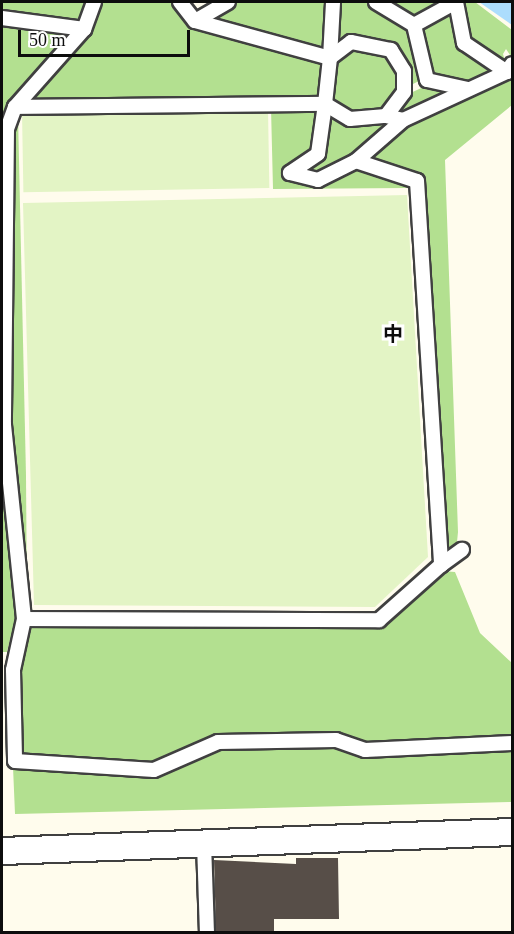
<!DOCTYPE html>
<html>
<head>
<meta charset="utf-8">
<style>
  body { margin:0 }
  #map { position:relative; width:514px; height:934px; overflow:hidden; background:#fffced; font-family:"Times New Roman","Noto Sans JP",serif }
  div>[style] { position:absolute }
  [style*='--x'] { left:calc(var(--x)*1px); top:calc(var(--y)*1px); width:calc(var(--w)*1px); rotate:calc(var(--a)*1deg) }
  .forest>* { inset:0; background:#b3e090 }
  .pitch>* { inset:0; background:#e3f4c5; transform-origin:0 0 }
  .water>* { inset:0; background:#acddfd }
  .building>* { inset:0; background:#574e48 }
  .roads { filter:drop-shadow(2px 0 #404040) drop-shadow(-2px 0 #404040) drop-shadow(0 2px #404040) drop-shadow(0 -2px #404040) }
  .service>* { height:14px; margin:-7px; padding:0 7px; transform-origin:7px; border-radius:7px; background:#fff }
  .minor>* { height:26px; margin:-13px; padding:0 13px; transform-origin:13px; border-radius:13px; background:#fff }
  span { translate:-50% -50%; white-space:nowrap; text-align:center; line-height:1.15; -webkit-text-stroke:6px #fff; paint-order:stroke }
  .quarter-label { font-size:20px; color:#0d0d0d; font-weight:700 }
  .frame { position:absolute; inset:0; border:3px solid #0d0d0d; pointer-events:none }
  .scale { position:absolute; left:18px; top:30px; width:172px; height:27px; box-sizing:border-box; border:3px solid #0d0d0d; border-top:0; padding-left:8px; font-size:18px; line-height:21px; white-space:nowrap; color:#0d0d0d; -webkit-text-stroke:4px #fff; paint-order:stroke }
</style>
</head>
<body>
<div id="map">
  <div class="forest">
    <div style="clip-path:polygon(2px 2px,89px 2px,77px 20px,2px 10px)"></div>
    <div style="clip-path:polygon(98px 2px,177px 2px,193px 24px,327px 60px,322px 101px,22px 104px)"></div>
    <div style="clip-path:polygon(234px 2px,331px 2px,328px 54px,201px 21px)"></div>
    <div style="clip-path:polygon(337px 2px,370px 2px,412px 27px,423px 79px,407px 87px,392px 47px,352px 39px,334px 51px)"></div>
    <div style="clip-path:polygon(382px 2px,451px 2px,415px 21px)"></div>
    <div style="clip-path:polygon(460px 2px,475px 2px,512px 30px,512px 58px,506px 49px,503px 54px,507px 68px,467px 40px)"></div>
    <div style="clip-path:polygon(457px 6px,461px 43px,501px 72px,468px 86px,429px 78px,418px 27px)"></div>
    <div style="clip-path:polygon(2px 25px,74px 32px,17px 93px,2px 125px)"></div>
    <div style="clip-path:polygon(351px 46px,391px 55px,400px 72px,399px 93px,384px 112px,350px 116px,329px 103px,334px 59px)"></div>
    <div style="clip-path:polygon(512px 70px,512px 105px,445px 160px,458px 532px,457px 542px,444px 551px,422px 179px,363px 159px,406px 124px)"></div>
    <div style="clip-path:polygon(428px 85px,460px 90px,404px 117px,391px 113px,406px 95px)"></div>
    <div style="clip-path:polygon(322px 107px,315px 152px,288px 170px,320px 183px,357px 164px,406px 183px,407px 188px,273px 189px,271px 108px)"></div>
    <div style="clip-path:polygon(327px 110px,396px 122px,352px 159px,317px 177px,298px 172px,321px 156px)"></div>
    <div style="clip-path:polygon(18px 115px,26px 476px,27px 606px,9px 427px,11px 129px)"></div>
    <div style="clip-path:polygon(2px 448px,16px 617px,7px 652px,2px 652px)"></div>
    <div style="clip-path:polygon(442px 571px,455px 572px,480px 633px,512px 663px,512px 739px,367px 745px,218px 737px,154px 765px,20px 757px,19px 669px,28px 626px,380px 627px)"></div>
    <div style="clip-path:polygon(219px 747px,512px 748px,512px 802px,15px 814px,13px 767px,154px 775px)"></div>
  </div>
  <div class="pitch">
    <div style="left:268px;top:110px;width:78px;height:246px;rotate:89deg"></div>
    <div style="clip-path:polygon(407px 195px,428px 557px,375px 607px,34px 605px,23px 203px)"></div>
  </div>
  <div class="water">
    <div style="clip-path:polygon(479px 2px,512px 2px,512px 25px)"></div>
  </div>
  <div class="building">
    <div style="clip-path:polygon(296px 858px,338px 858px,339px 919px,274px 919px,274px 933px,216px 932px,214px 860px,296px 864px)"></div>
  </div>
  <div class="roads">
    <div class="service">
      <div style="--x:94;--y:2;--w:29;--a:110"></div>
      <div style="--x:84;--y:29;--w:104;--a:131.5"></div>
      <div style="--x:15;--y:107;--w:23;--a:110"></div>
      <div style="--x:7;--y:129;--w:296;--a:90.6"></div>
      <div style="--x:4;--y:425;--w:195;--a:84.1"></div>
      <div style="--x:24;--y:619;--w:52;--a:102.2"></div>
      <div style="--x:13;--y:670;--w:91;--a:88.7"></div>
      <div style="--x:15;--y:761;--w:139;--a:3.7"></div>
      <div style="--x:154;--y:770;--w:70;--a:-23.6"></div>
      <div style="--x:218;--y:742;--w:118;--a:-1"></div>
      <div style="--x:336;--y:740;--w:31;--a:19"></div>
      <div style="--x:365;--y:750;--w:147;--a:-2.7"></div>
      <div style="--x:180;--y:2;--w:24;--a:52"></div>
      <div style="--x:195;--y:21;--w:38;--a:-30"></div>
      <div style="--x:376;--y:2;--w:44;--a:31.2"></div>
      <div style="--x:2;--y:18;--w:83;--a:7.6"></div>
      <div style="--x:195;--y:21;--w:140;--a:15.3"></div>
      <div style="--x:330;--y:58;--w:56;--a:-86.9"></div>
      <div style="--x:468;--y:89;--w:42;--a:-167.6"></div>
      <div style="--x:427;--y:80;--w:57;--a:-103.3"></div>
      <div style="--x:414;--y:25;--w:48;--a:-28.7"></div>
      <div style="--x:456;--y:2;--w:42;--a:79"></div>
      <div style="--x:464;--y:43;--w:52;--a:34"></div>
      <div style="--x:15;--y:107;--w:310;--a:-0.6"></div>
      <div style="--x:325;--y:104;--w:50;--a:98"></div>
      <div style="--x:318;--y:154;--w:34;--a:146"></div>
      <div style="--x:290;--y:173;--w:29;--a:14"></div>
      <div style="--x:318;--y:180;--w:42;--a:-26.6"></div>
      <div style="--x:356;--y:161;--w:62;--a:-41.1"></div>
      <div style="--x:403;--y:120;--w:115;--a:-24.8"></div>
      <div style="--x:507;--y:72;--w:9;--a:-58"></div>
      <div style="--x:386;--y:116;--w:30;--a:-53"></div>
      <div style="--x:404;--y:92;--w:21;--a:-90"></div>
      <div style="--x:404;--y:71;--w:25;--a:-122"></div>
      <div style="--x:391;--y:50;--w:41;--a:-168.7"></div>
      <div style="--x:351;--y:42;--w:26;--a:143"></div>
      <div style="--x:330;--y:58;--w:46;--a:96.2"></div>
      <div style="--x:325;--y:104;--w:29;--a:31"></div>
      <div style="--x:350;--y:119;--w:36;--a:-5"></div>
      <div style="--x:386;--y:116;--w:17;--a:13"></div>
      <div style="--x:356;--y:161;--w:64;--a:18.2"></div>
      <div style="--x:417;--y:181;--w:385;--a:86.4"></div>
      <div style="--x:441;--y:565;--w:26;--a:-36"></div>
      <div style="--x:24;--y:619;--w:355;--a:0.2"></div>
      <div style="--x:379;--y:620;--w:83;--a:-41.6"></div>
      <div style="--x:204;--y:843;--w:89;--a:88.1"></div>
    </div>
    <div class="minor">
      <div style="--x:2;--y:851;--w:510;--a:-2.13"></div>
    </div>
  </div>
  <div class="quarter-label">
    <span style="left:393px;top:334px">中</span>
  </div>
  <div class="frame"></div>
  <div class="scale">50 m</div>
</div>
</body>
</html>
